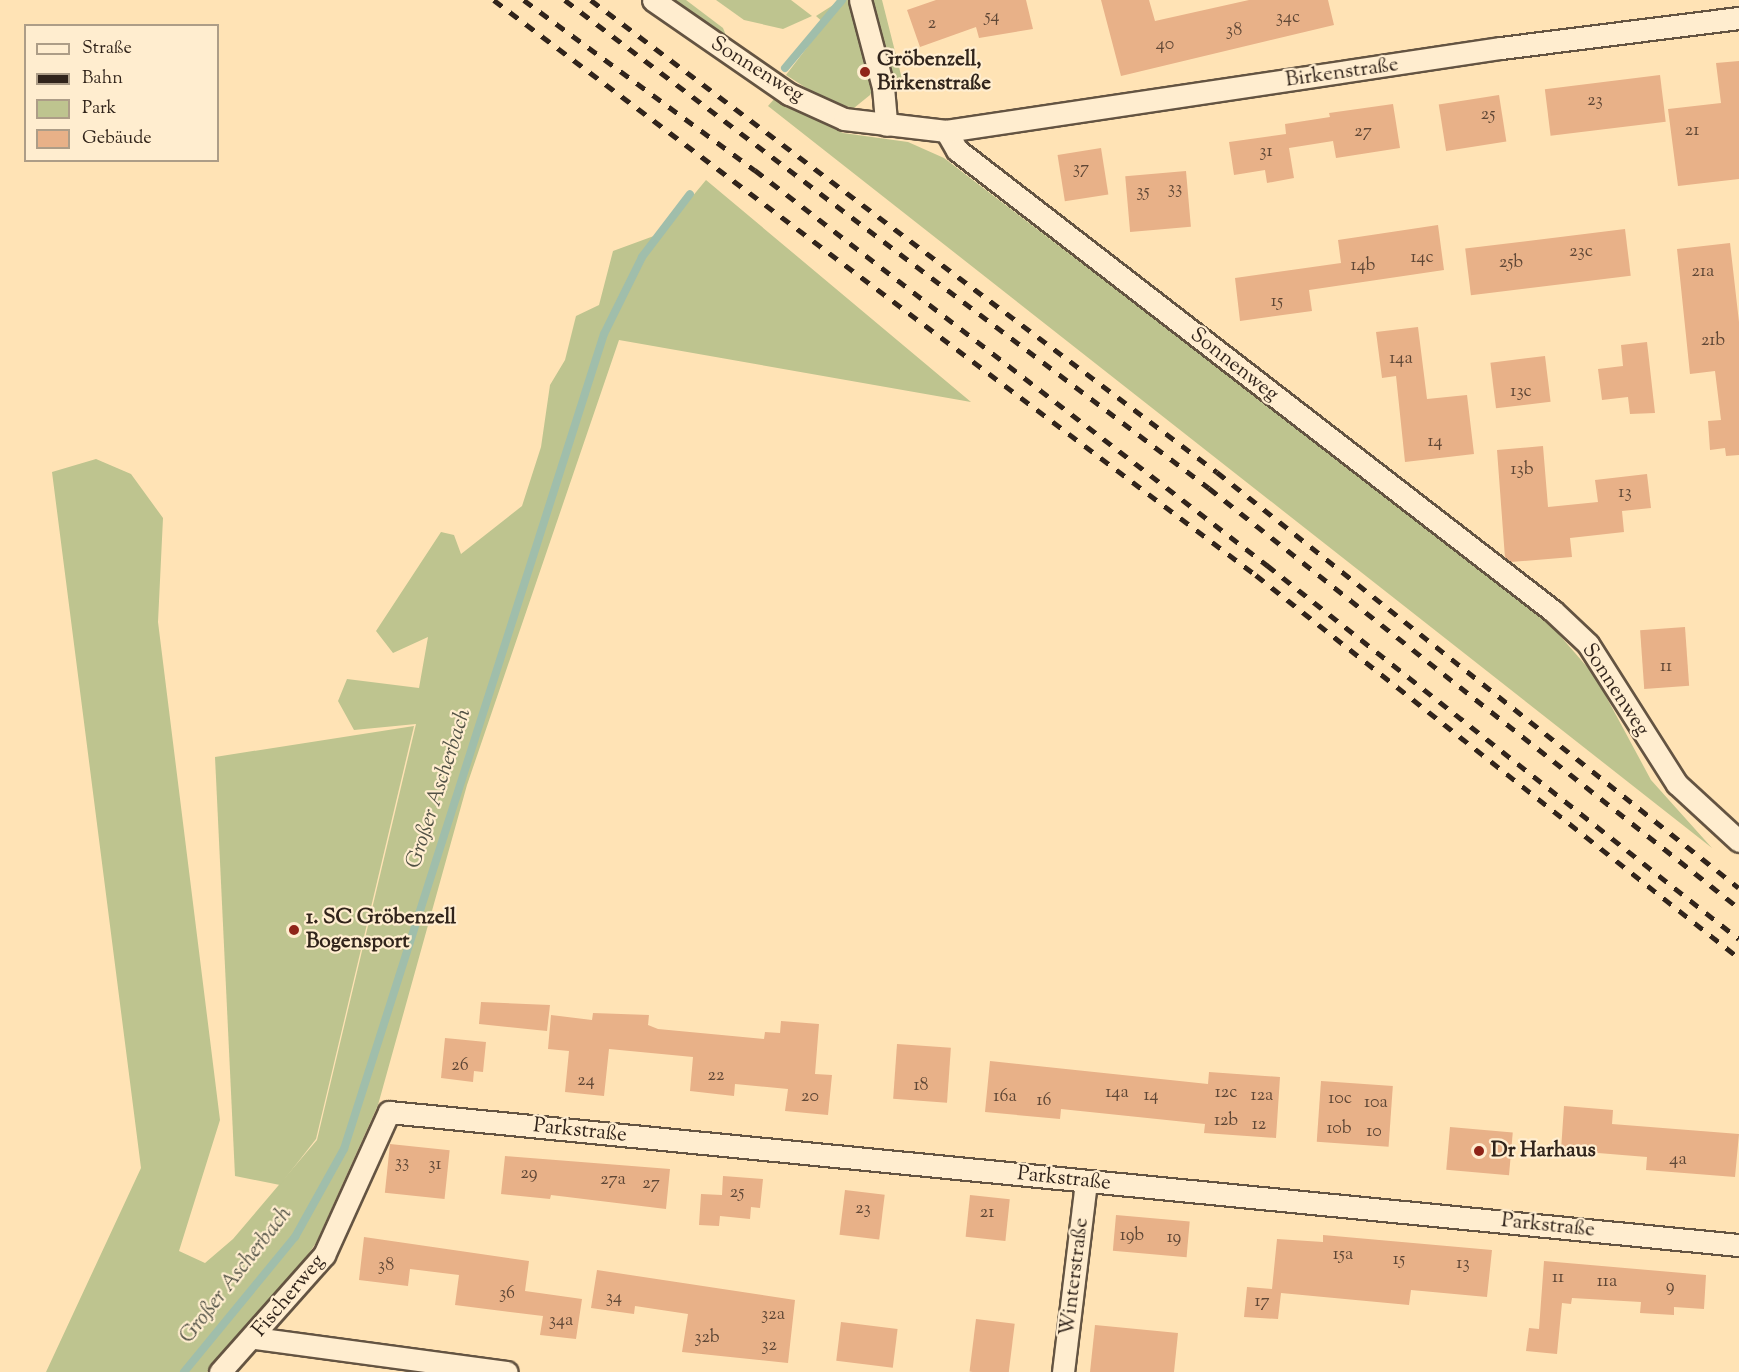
<!DOCTYPE html>
<html>
<head>
<meta charset="utf-8">
<style>
  body { margin:0 }
  #map { position:relative; width:1739px; height:1372px; overflow:hidden; background:#ffe3b5; font-family:"Sorts Mill Goudy",serif }
  div>[style] { position:absolute }
  [style*='--x'] { left:calc(var(--x)*1px); top:calc(var(--y)*1px); width:calc(var(--w)*1px); rotate:calc(var(--a)*1deg) }
  .green>* { inset:0; background:#bec48f }
  .stream>* { height:8px; margin:-4px; padding:0 4px; transform-origin:4px; border-radius:4px; background:#a0beab }
  .building>* { inset:0; background:#e8b188; transform-origin:0 0 }
  .roads { filter:drop-shadow(2px 0 #645442) drop-shadow(-2px 0 #645442) drop-shadow(0 2px #645442) drop-shadow(0 -2px #645442) }
  .street>* { height:21px; margin:-10.5px; padding:0 10.5px; transform-origin:10.5px; border-radius:10.5px; background:#ffedcf }
  .rail>* { height:4.5px; margin-top:-2.25px; transform-origin:0; background:repeating-linear-gradient(90deg,#31241b 0 10px,transparent 0 20px) }
  .dots>* { width:16px; height:16px; translate:-50% -50%; box-sizing:border-box; border:3px solid #ffedcf; border-radius:50% }
  span { translate:-50% -50%; white-space:nowrap; text-align:center; line-height:1.15; -webkit-text-stroke:4.5px #ffedcf; paint-order:stroke }
  .number-label { font-size:18px; color:#5f4736 }
  .number-label span { -webkit-text-stroke-width:0 }
  .poi-label { font-size:21px; color:#31241b; font-weight:700 }
  .left { translate:0 -50%; text-align:left }
  .street-label { font-size:21px; color:#31241b }
  .water-label { font-size:22px; color:#525246; font-style:italic }
  .legend { position:absolute; left:24px; top:24px; width:195px; height:138px; box-sizing:border-box; background:#ffedcf; border:2px solid #ad9d87; margin:0; padding:8px 10px; list-style:none; font-size:18px; color:#31241b }
  .legend li { display:flex; align-items:center; gap:12px; height:30px }
  .legend b { width:30px; border:2px solid #ad9d87 }
</style>
</head>
<body>
<div id="map">
  <div class="green">
    <div style="clip-path:polygon(674px 0,686px 0,723px 28px,727px 38px)"></div>
    <div style="clip-path:polygon(716px 0,791px 0,812px 16px,783px 29px,744px 20px)"></div>
    <div style="clip-path:polygon(841px 0,882px 0,903px 83px,877px 80px,870px 95px,854px 108px,828px 102px,786px 75px,825px 24px,816px 16px)"></div>
    <div style="clip-path:polygon(775px 98px,843px 133px,908px 142px,944px 158px,1542px 615px,1595px 676px,1651px 780px,1712px 848px,768px 106px)"></div>
    <div style="clip-path:polygon(706px 180px,971px 402px,619px 340px,467px 785px,378px 1105px,316px 1243px,270px 1309px,207px 1372px,46px 1372px,141px 1168px,52px 472px,96px 459px,131px 474px,163px 518px,158px 622px,220px 1120px,179px 1251px,205px 1263px,233px 1239px,317px 1140px,416px 724px,354px 730px,338px 701px,347px 679px,419px 688px,428px 637px,393px 653px,376px 631px,441px 532px,454px 535px,461px 554px,522px 506px,541px 447px,550px 385px,565px 360px,576px 316px,599px 305px,613px 251px,662px 233px)"></div>
    <div style="clip-path:polygon(414px 726px,316px 1139px,280px 1185px,235px 1176px,215px 757px)"></div>
  </div>
  <div class="stream">
    <div style="--x:785;--y:68;--w:89;--a:-50"></div>
    <div style="--x:184;--y:1372;--w:175;--a:-50.6"></div>
    <div style="--x:295;--y:1237;--w:101;--a:-60.9"></div>
    <div style="--x:344;--y:1149;--w:855;--a:-72.31"></div>
    <div style="--x:604;--y:334;--w:86;--a:-63.7"></div>
    <div style="--x:642;--y:257;--w:79;--a:-52.7"></div>
  </div>
  <div class="building">
    <div style="clip-path:polygon(936px 0,1026px 0,1033px 29px,979px 38px,976px 27px,920px 47px,907px 10px)"></div>
    <div style="clip-path:polygon(1101px 0,1149px 0,1155px 21px,1249px 0,1328px 0,1334px 25px,1121px 76px)"></div>
    <div style="clip-path:polygon(1739px 61px,1739px 179px,1678px 186px,1668px 109px,1721px 103px,1716px 63px)"></div>
    <div style="left:1660px;top:75px;width:47px;height:116px;rotate:83deg"></div>
    <div style="left:1499px;top:95px;width:47px;height:61px;rotate:81deg"></div>
    <div style="clip-path:polygon(1393px 104px,1400px 148px,1336px 158px,1333px 141px,1289px 148px,1294px 178px,1267px 183px,1265px 170px,1234px 175px,1229px 142px,1286px 134px,1285px 124px,1330px 117px,1329px 113px)"></div>
    <div style="left:1101px;top:148px;width:47px;height:44px;rotate:81deg"></div>
    <div style="left:1186px;top:171px;width:56px;height:61px;rotate:85deg"></div>
    <div style="clip-path:polygon(1438px 225px,1444px 270px,1309px 290px,1312px 311px,1240px 321px,1235px 278px,1341px 263px,1338px 240px)"></div>
    <div style="left:1625px;top:229px;width:47px;height:161px;rotate:83deg"></div>
    <div style="clip-path:polygon(1730px 243px,1739px 322px,1739px 455px,1726px 456px,1725px 448px,1710px 450px,1708px 421px,1721px 420px,1715px 371px,1690px 374px,1677px 249px)"></div>
    <div style="clip-path:polygon(1418px 327px,1427px 399px,1467px 395px,1474px 454px,1405px 462px,1396px 376px,1382px 378px,1376px 332px)"></div>
    <div style="clip-path:polygon(1647px 342px,1655px 413px,1630px 414px,1628px 397px,1602px 400px,1598px 369px,1623px 366px,1621px 345px)"></div>
    <div style="left:1545px;top:356px;width:46px;height:55px;rotate:83deg"></div>
    <div style="clip-path:polygon(1543px 446px,1548px 507px,1598px 502px,1595px 480px,1647px 474px,1651px 508px,1622px 511px,1624px 532px,1570px 538px,1572px 557px,1511px 562px,1505px 558px,1497px 450px)"></div>
    <div style="left:1685px;top:627px;width:59px;height:45px;rotate:86deg"></div>
    <div style="clip-path:polygon(481px 1002px,550px 1005px,547px 1031px,479px 1024px)"></div>
    <div style="clip-path:polygon(593px 1013px,649px 1015px,648px 1025px,658px 1029px,764px 1039px,765px 1032px,780px 1033px,781px 1021px,819px 1024px,815px 1074px,832px 1075px,828px 1115px,785px 1111px,788px 1089px,735px 1084px,734px 1096px,690px 1091px,693px 1057px,609px 1049px,604px 1096px,565px 1092px,569px 1051px,548px 1049px,551px 1015px,592px 1020px)"></div>
    <div style="clip-path:polygon(445px 1038px,486px 1042px,483px 1072px,474px 1071px,473px 1082px,441px 1078px)"></div>
    <div style="left:897px;top:1044px;width:54px;height:55px;rotate:4deg"></div>
    <div style="clip-path:polygon(990px 1061px,1208px 1084px,1209px 1072px,1280px 1077px,1276px 1138px,1204px 1133px,1205px 1124px,1061px 1109px,1060px 1119px,985px 1112px)"></div>
    <div style="left:1321px;top:1081px;width:72px;height:61px;rotate:4deg"></div>
    <div style="clip-path:polygon(1564px 1106px,1613px 1110px,1612px 1124px,1739px 1134px,1735px 1177px,1646px 1170px,1647px 1157px,1561px 1150px)"></div>
    <div style="left:1450px;top:1127px;width:63px;height:43px;rotate:5deg"></div>
    <div style="left:390px;top:1144px;width:60px;height:49px;rotate:6deg"></div>
    <div style="clip-path:polygon(505px 1156px,670px 1169px,666px 1209px,551px 1195px,550px 1199px,501px 1194px)"></div>
    <div style="clip-path:polygon(723px 1176px,763px 1179px,760px 1208px,751px 1207px,750px 1219px,720px 1216px,719px 1226px,699px 1225px,701px 1194px,722px 1195px)"></div>
    <div style="left:845px;top:1190px;width:40px;height:45px;rotate:7deg"></div>
    <div style="left:970px;top:1195px;width:40px;height:42px;rotate:6deg"></div>
    <div style="left:1116px;top:1215px;width:74px;height:36px;rotate:5deg"></div>
    <div style="clip-path:polygon(1323px 1235px,1492px 1250px,1487px 1297px,1411px 1290px,1409px 1305px,1281px 1293px,1278px 1319px,1244px 1317px,1247px 1287px,1272px 1289px,1277px 1239px,1323px 1242px)"></div>
    <div style="clip-path:polygon(364px 1237px,529px 1261px,525px 1291px,582px 1299px,576px 1339px,540px 1335px,543px 1316px,455px 1305px,459px 1275px,410px 1269px,408px 1286px,359px 1280px)"></div>
    <div style="clip-path:polygon(1544px 1261px,1706px 1275px,1704px 1309px,1674px 1307px,1674px 1315px,1640px 1313px,1641px 1302px,1572px 1298px,1571px 1304px,1562px 1303px,1557px 1354px,1526px 1351px,1529px 1328px,1539px 1329px)"></div>
    <div style="clip-path:polygon(597px 1270px,795px 1300px,788px 1363px,682px 1352px,688px 1314px,635px 1306px,634px 1314px,591px 1308px)"></div>
    <div style="left:976px;top:1319px;width:39px;height:53px;rotate:7deg"></div>
    <div style="left:841px;top:1322px;width:57px;height:39px;rotate:7deg"></div>
    <div style="clip-path:polygon(1095px 1325px,1178px 1333px,1174px 1372px,1090px 1372px)"></div>
  </div>
  <div class="roads">
    <div class="street">
      <div style="--x:653;--y:0;--w:165;--a:34.7"></div>
      <div style="--x:789;--y:94;--w:60;--a:24.4"></div>
      <div style="--x:844;--y:119;--w:103;--a:6.7"></div>
      <div style="--x:946;--y:131;--w:561;--a:-8.51"></div>
      <div style="--x:1501;--y:48;--w:240;--a:-7.2"></div>
      <div style="--x:860;--y:0;--w:90;--a:75.2"></div>
      <div style="--x:883;--y:87;--w:38;--a:85"></div>
      <div style="--x:946;--y:131;--w:22;--a:60"></div>
      <div style="--x:957;--y:150;--w:753;--a:37.72"></div>
      <div style="--x:1553;--y:611;--w:48;--a:43.3"></div>
      <div style="--x:1588;--y:644;--w:166;--a:57.6"></div>
      <div style="--x:1677;--y:784;--w:84;--a:42.6"></div>
      <div style="--x:255;--y:1338;--w:254;--a:7.7"></div>
      <div style="--x:220;--y:1372;--w:157;--a:-48.4"></div>
      <div style="--x:324;--y:1255;--w:157;--a:-65.6"></div>
      <div style="--x:389;--y:1112;--w:1357;--a:5.63"></div>
      <div style="--x:1063;--y:1372;--w:192;--a:-83.1"></div>
    </div>
  </div>
  <div class="rail">
    <div style="--x:494;--y:0;--w:955;--a:37.04"></div>
    <div style="--x:1256;--y:575;--w:616;--a:38.41"></div>
    <div style="--x:524;--y:0;--w:287;--a:36.4"></div>
    <div style="--x:755;--y:170;--w:647;--a:37.65"></div>
    <div style="--x:1267;--y:565;--w:602;--a:38.39"></div>
    <div style="--x:565;--y:0;--w:808;--a:37.15"></div>
    <div style="--x:1209;--y:488;--w:676;--a:38.4"></div>
    <div style="--x:591;--y:0;--w:784;--a:37.02"></div>
    <div style="--x:1217;--y:472;--w:667;--a:38.55"></div>
  </div>
  <div class="dots">
    <div style="left:865px;top:72px;background:#8f2418"></div>
    <div style="left:294px;top:930px;background:#8f2418"></div>
    <div style="left:1479px;top:1151px;background:#8f2418"></div>
  </div>
  <div class="number-label">
    <span style="left:992px;top:17px">54</span>
    <span style="left:1288px;top:18px">34c</span>
    <span style="left:932px;top:24px">2</span>
    <span style="left:1234px;top:31px">38</span>
    <span style="left:1165px;top:45px">40</span>
    <span style="left:1595px;top:101px">23</span>
    <span style="left:1488px;top:115px">25</span>
    <span style="left:1692px;top:131px">21</span>
    <span style="left:1363px;top:132px">27</span>
    <span style="left:1266px;top:152px">31</span>
    <span style="left:1081px;top:169px">37</span>
    <span style="left:1175px;top:189px">33</span>
    <span style="left:1143px;top:192px">35</span>
    <span style="left:1581px;top:252px">23c</span>
    <span style="left:1422px;top:258px">14c</span>
    <span style="left:1511px;top:263px">25b</span>
    <span style="left:1363px;top:266px">14b</span>
    <span style="left:1703px;top:272px">21a</span>
    <span style="left:1277px;top:302px">15</span>
    <span style="left:1713px;top:341px">21b</span>
    <span style="left:1401px;top:359px">14a</span>
    <span style="left:1521px;top:392px">13c</span>
    <span style="left:1435px;top:442px">14</span>
    <span style="left:1522px;top:470px">13b</span>
    <span style="left:1625px;top:493px">13</span>
    <span style="left:1666px;top:667px">11</span>
    <span style="left:460px;top:1066px">26</span>
    <span style="left:716px;top:1076px">22</span>
    <span style="left:586px;top:1081px">24</span>
    <span style="left:921px;top:1086px">18</span>
    <span style="left:1117px;top:1093px">14a</span>
    <span style="left:1226px;top:1093px">12c</span>
    <span style="left:1151px;top:1096px">14</span>
    <span style="left:1262px;top:1096px">12a</span>
    <span style="left:810px;top:1097px">20</span>
    <span style="left:1005px;top:1097px">16a</span>
    <span style="left:1340px;top:1099px">10c</span>
    <span style="left:1044px;top:1101px">16</span>
    <span style="left:1376px;top:1103px">10a</span>
    <span style="left:1226px;top:1121px">12b</span>
    <span style="left:1259px;top:1125px">12</span>
    <span style="left:1339px;top:1129px">10b</span>
    <span style="left:1374px;top:1132px">10</span>
    <span style="left:1678px;top:1160px">4a</span>
    <span style="left:402px;top:1163px">33</span>
    <span style="left:435px;top:1165px">31</span>
    <span style="left:529px;top:1174px">29</span>
    <span style="left:613px;top:1180px">27a</span>
    <span style="left:651px;top:1184px">27</span>
    <span style="left:737px;top:1193px">25</span>
    <span style="left:863px;top:1209px">23</span>
    <span style="left:987px;top:1213px">21</span>
    <span style="left:1132px;top:1236px">19b</span>
    <span style="left:1174px;top:1238px">19</span>
    <span style="left:1343px;top:1255px">15a</span>
    <span style="left:1399px;top:1260px">15</span>
    <span style="left:1463px;top:1264px">13</span>
    <span style="left:386px;top:1266px">38</span>
    <span style="left:1558px;top:1278px">11</span>
    <span style="left:1607px;top:1282px">11a</span>
    <span style="left:1670px;top:1287px">9</span>
    <span style="left:507px;top:1294px">36</span>
    <span style="left:614px;top:1298px">34</span>
    <span style="left:1262px;top:1302px">17</span>
    <span style="left:773px;top:1315px">32a</span>
    <span style="left:561px;top:1321px">34a</span>
    <span style="left:707px;top:1338px">32b</span>
    <span style="left:769px;top:1346px">32</span>
  </div>
  <div class="poi-label">
    <span class="left" style="left:877px;top:72px">Gröbenzell,<br>Birkenstraße</span>
    <span class="left" style="left:306px;top:930px">1. SC Gröbenzell<br>Bogensport</span>
    <span class="left" style="left:1491px;top:1151px">Dr Harhaus</span>
  </div>
  <div class="street-label">
    <span style="left:757px;top:70px;rotate:32deg">Sonnenweg</span>
    <span style="left:1342px;top:73px;rotate:-8deg">Birkenstraße</span>
    <span style="left:1234px;top:365px;rotate:38deg">Sonnenweg</span>
    <span style="left:1615px;top:690px;rotate:57deg">Sonnenweg</span>
    <span style="left:580px;top:1131px;rotate:6deg">Parkstraße</span>
    <span style="left:1064px;top:1179px;rotate:6deg">Parkstraße</span>
    <span style="left:1548px;top:1226px;rotate:6deg">Parkstraße</span>
    <span style="left:1075px;top:1277px;rotate:-83deg">Winterstraße</span>
    <span style="left:289px;top:1296px;rotate:-50deg">Fischerweg</span>
  </div>
  <div class="water-label">
    <span style="left:440px;top:789px;rotate:-72deg">Großer Ascherbach</span>
    <span style="left:237px;top:1276px;rotate:-52deg">Großer Ascherbach</span>
  </div>
  <ul class="legend">
  <li><b style="height:8px;background:#ffedcf"></b>Straße</li>
  <li><b style="height:8px;background:#31241b"></b>Bahn</li>
  <li><b style="height:16px;background:#bec48f"></b>Park</li>
  <li><b style="height:16px;background:#e8b188"></b>Gebäude</li>
  </ul>
</div>
</body>
</html>
